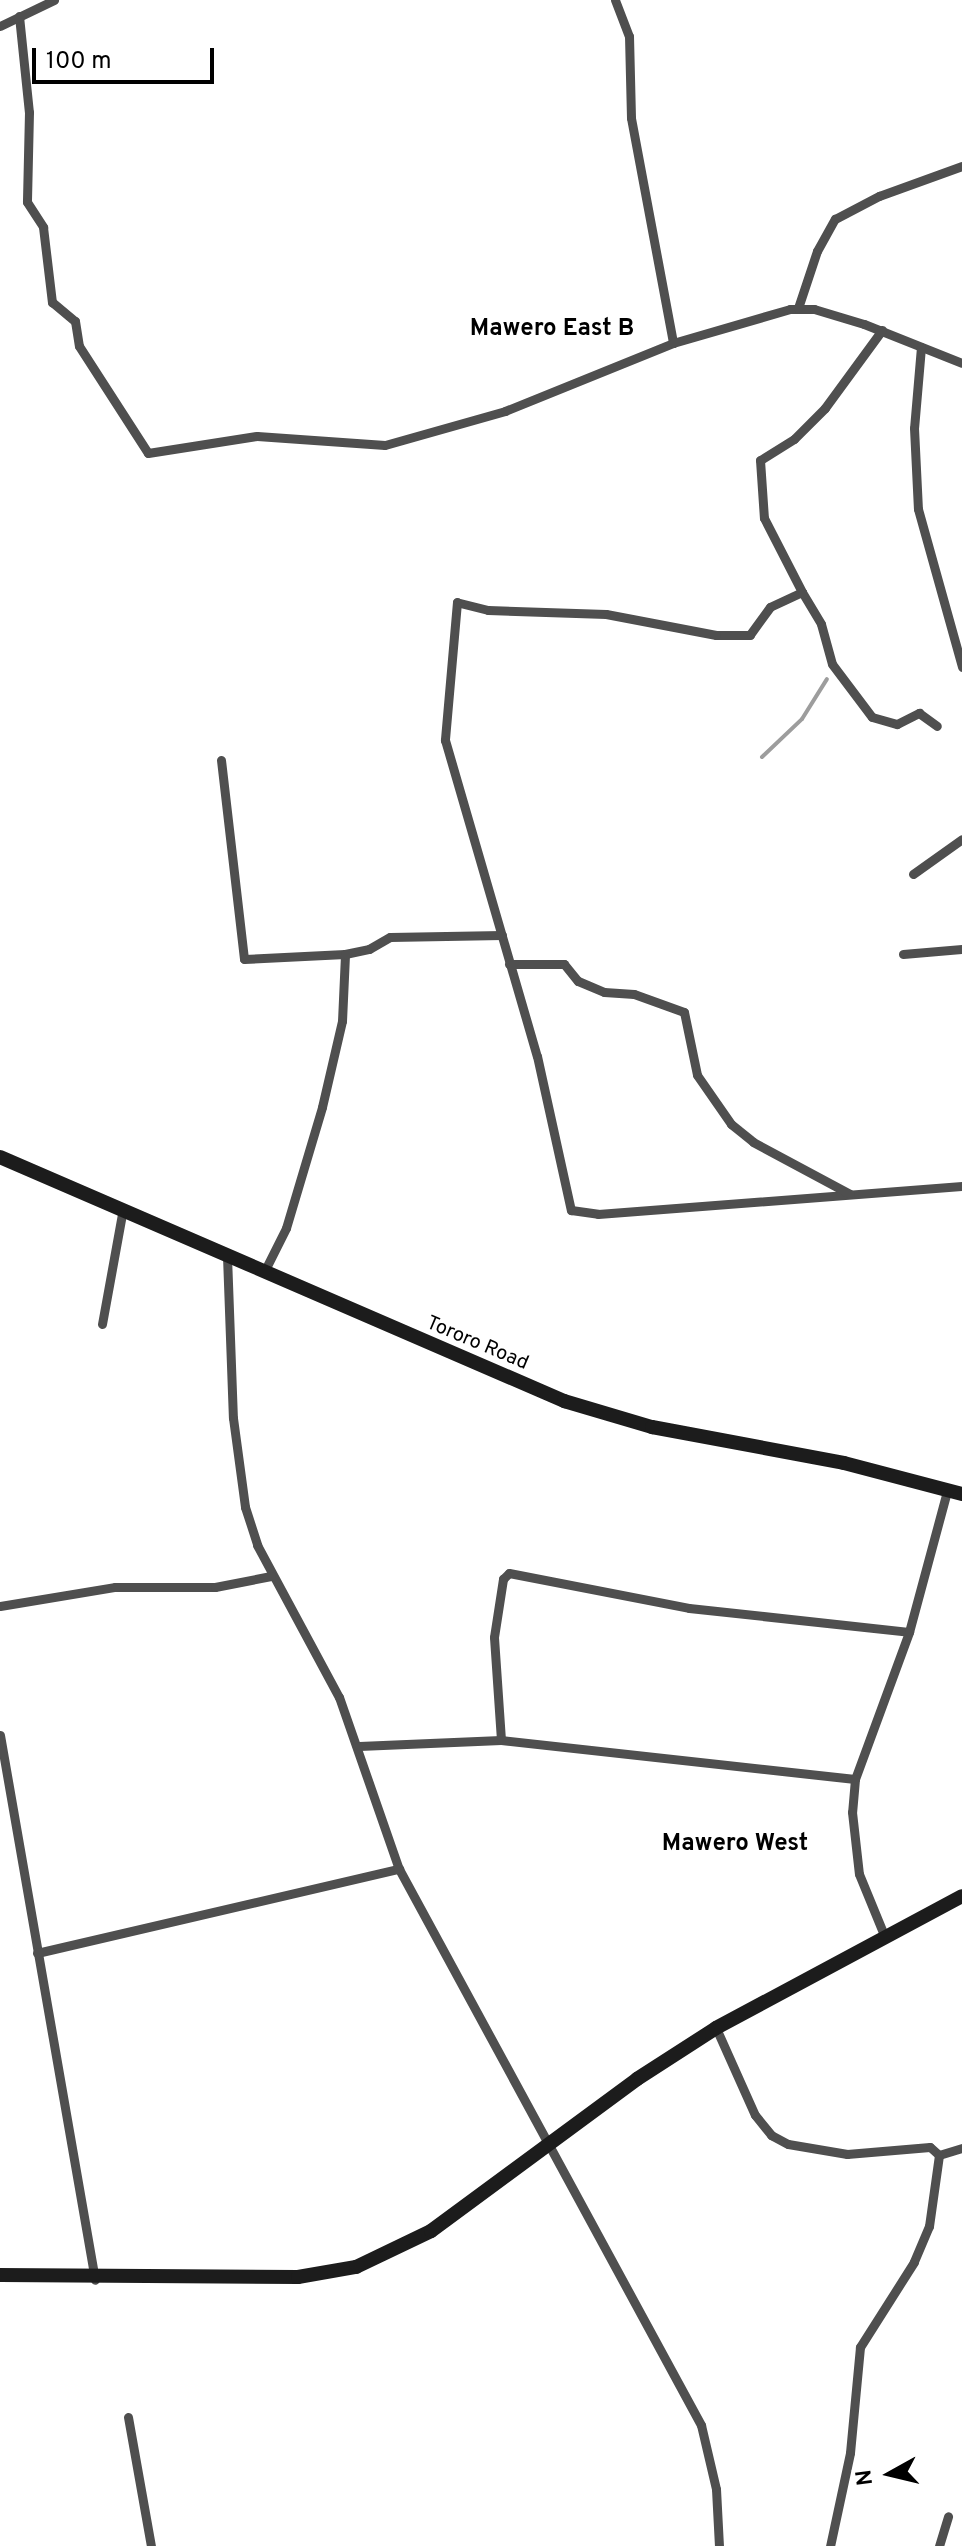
<!DOCTYPE html>
<html>
<head>
<meta charset="utf-8">
<style>
  body { margin:0 }
  #map { position:relative; width:962px; height:2546px; overflow:hidden; background:#fff; font-family:Overpass,sans-serif }
  div>[style] { position:absolute }
  [style*='--x'] { left:calc(var(--x)*1px); top:calc(var(--y)*1px); width:calc(var(--w)*1px); rotate:calc(var(--a)*1deg) }
  .stream>* { height:4px; margin:-2px; padding:0 2px; transform-origin:2px; border-radius:2px; background:#9d9d9d }
  .street>* { height:9px; margin:-4.5px; padding:0 4.5px; transform-origin:4.5px; border-radius:4.5px; background:#4f4f4f }
  .secondary>* { height:14px; margin:-7px; padding:0 7px; transform-origin:7px; border-radius:7px; background:#1c1c1c }
  span { translate:-50% -50%; white-space:nowrap; text-align:center; line-height:1.15; -webkit-text-stroke:6px #fff; paint-order:stroke }
  .street-label { font-size:20px; color:#000 }
  .quarter-label { font-size:24px; color:#000; font-weight:700 }
  .north { position:absolute; left:850px; top:2434px; width:80px; height:80px; -webkit-text-stroke:6px #fff; paint-order:stroke; rotate:262deg; font-size:22px; font-weight:700; line-height:32px; text-align:center; color:#000 }
  .north::after { content:''; display:block; margin:auto; width:28px; height:36px; background:#000; clip-path:polygon(50% 0,100% 100%,50% 72%,0 100%) }
  .scale { position:absolute; left:32px; top:48px; width:182px; height:36px; box-sizing:border-box; border:4px solid #000; border-top:0; padding-left:10px; font-size:24px; line-height:28px; white-space:nowrap; color:#000; -webkit-text-stroke:6px #fff; paint-order:stroke }
</style>
</head>
<body>
<div id="map">
  <div class="stream">
    <div style="--x:762;--y:757;--w:55;--a:-43.5"></div>
    <div style="--x:802;--y:719;--w:47;--a:-58"></div>
  </div>
  <div class="street">
    <div style="--x:615;--y:0;--w:39;--a:69"></div>
    <div style="--x:629;--y:36;--w:82;--a:88.6"></div>
    <div style="--x:631;--y:118;--w:229;--a:79.4"></div>
    <div style="--x:19;--y:16;--w:97;--a:84.1"></div>
    <div style="--x:29;--y:112;--w:90;--a:91.3"></div>
    <div style="--x:27;--y:202;--w:30;--a:57"></div>
    <div style="--x:43;--y:227;--w:76;--a:83.2"></div>
    <div style="--x:52;--y:302;--w:30;--a:40"></div>
    <div style="--x:75;--y:321;--w:25;--a:81"></div>
    <div style="--x:79;--y:346;--w:127;--a:57.2"></div>
    <div style="--x:148;--y:453;--w:110;--a:-8.9"></div>
    <div style="--x:257;--y:436;--w:128;--a:4"></div>
    <div style="--x:385;--y:445;--w:125;--a:-15.8"></div>
    <div style="--x:505;--y:411;--w:181;--a:-22"></div>
    <div style="--x:673;--y:343;--w:122;--a:-16.2"></div>
    <div style="--x:790;--y:309;--w:24;--a:0"></div>
    <div style="--x:814;--y:309;--w:52;--a:16.7"></div>
    <div style="--x:864;--y:324;--w:105;--a:21.7"></div>
    <div style="--x:0;--y:26;--w:60;--a:-25.7"></div>
    <div style="--x:798;--y:308;--w:60;--a:-71.6"></div>
    <div style="--x:817;--y:251;--w:37;--a:-61"></div>
    <div style="--x:835;--y:219;--w:50;--a:-27.6"></div>
    <div style="--x:879;--y:196;--w:88;--a:-19.9"></div>
    <div style="--x:882;--y:330;--w:97;--a:126.2"></div>
    <div style="--x:825;--y:408;--w:44;--a:135"></div>
    <div style="--x:794;--y:439;--w:40;--a:148"></div>
    <div style="--x:760;--y:460;--w:58;--a:86.1"></div>
    <div style="--x:764;--y:518;--w:83;--a:62.8"></div>
    <div style="--x:802;--y:592;--w:35;--a:155"></div>
    <div style="--x:770;--y:607;--w:34;--a:126"></div>
    <div style="--x:750;--y:635;--w:34;--a:180"></div>
    <div style="--x:716;--y:635;--w:112;--a:-169.2"></div>
    <div style="--x:606;--y:614;--w:118;--a:-178.1"></div>
    <div style="--x:488;--y:610;--w:32;--a:-166"></div>
    <div style="--x:457;--y:602;--w:139;--a:95"></div>
    <div style="--x:445;--y:740;--w:329;--a:73.8"></div>
    <div style="--x:537;--y:1056;--w:158;--a:77.6"></div>
    <div style="--x:571;--y:1210;--w:27;--a:8"></div>
    <div style="--x:598;--y:1214;--w:365;--a:-4.4"></div>
    <div style="--x:921;--y:347;--w:81;--a:94.9"></div>
    <div style="--x:914;--y:428;--w:81;--a:87.2"></div>
    <div style="--x:918;--y:509;--w:164;--a:74.4"></div>
    <div style="--x:802;--y:592;--w:37;--a:59"></div>
    <div style="--x:821;--y:624;--w:41;--a:74.6"></div>
    <div style="--x:832;--y:664;--w:66;--a:53"></div>
    <div style="--x:872;--y:717;--w:26;--a:16"></div>
    <div style="--x:897;--y:724;--w:25;--a:-27"></div>
    <div style="--x:919;--y:713;--w:22;--a:36"></div>
    <div style="--x:221;--y:760;--w:200;--a:83.4"></div>
    <div style="--x:244;--y:959;--w:101;--a:-2.8"></div>
    <div style="--x:913;--y:874;--w:60;--a:-35.5"></div>
    <div style="--x:903;--y:954;--w:59;--a:-4.8"></div>
    <div style="--x:509;--y:964;--w:55;--a:0"></div>
    <div style="--x:564;--y:964;--w:22;--a:51"></div>
    <div style="--x:578;--y:981;--w:28;--a:23"></div>
    <div style="--x:604;--y:992;--w:30;--a:4"></div>
    <div style="--x:634;--y:994;--w:53;--a:19.8"></div>
    <div style="--x:684;--y:1012;--w:64;--a:78.3"></div>
    <div style="--x:697;--y:1075;--w:60;--a:55.2"></div>
    <div style="--x:731;--y:1124;--w:28;--a:39"></div>
    <div style="--x:753;--y:1142;--w:110;--a:28.2"></div>
    <div style="--x:227;--y:1256;--w:162;--a:87.9"></div>
    <div style="--x:233;--y:1418;--w:90;--a:82.3"></div>
    <div style="--x:245;--y:1507;--w:40;--a:72"></div>
    <div style="--x:257;--y:1545;--w:173;--a:61.7"></div>
    <div style="--x:339;--y:1697;--w:182;--a:70.8"></div>
    <div style="--x:399;--y:1869;--w:633;--a:61.49"></div>
    <div style="--x:701;--y:2425;--w:66;--a:76.8"></div>
    <div style="--x:716;--y:2489;--w:57;--a:87"></div>
    <div style="--x:264;--y:1272;--w:49;--a:-63.4"></div>
    <div style="--x:286;--y:1228;--w:126;--a:-73.4"></div>
    <div style="--x:322;--y:1107;--w:88;--a:-76.9"></div>
    <div style="--x:342;--y:1021;--w:67;--a:-87.4"></div>
    <div style="--x:345;--y:954;--w:25;--a:-12"></div>
    <div style="--x:369;--y:949;--w:24;--a:-30"></div>
    <div style="--x:390;--y:937;--w:112;--a:-1"></div>
    <div style="--x:102;--y:1324;--w:118;--a:-79.7"></div>
    <div style="--x:0;--y:1606;--w:117;--a:-9.4"></div>
    <div style="--x:115;--y:1587;--w:100;--a:0"></div>
    <div style="--x:215;--y:1587;--w:57;--a:-11.1"></div>
    <div style="--x:0;--y:1735;--w:553;--a:80.11"></div>
    <div style="--x:501;--y:1740;--w:103;--a:-93.9"></div>
    <div style="--x:494;--y:1637;--w:59;--a:-81.2"></div>
    <div style="--x:503;--y:1579;--w:8;--a:-45"></div>
    <div style="--x:509;--y:1573;--w:183;--a:11"></div>
    <div style="--x:689;--y:1608;--w:221;--a:6.2"></div>
    <div style="--x:359;--y:1746;--w:142;--a:-2.4"></div>
    <div style="--x:501;--y:1740;--w:356;--a:6.3"></div>
    <div style="--x:855;--y:1779;--w:157;--a:-69.8"></div>
    <div style="--x:909;--y:1632;--w:146;--a:-74.9"></div>
    <div style="--x:855;--y:1779;--w:33;--a:95"></div>
    <div style="--x:852;--y:1812;--w:62;--a:83.6"></div>
    <div style="--x:859;--y:1874;--w:66;--a:67.7"></div>
    <div style="--x:37;--y:1953;--w:372;--a:-13.1"></div>
    <div style="--x:716;--y:2028;--w:95;--a:65.9"></div>
    <div style="--x:755;--y:2115;--w:26;--a:51"></div>
    <div style="--x:771;--y:2135;--w:19;--a:28"></div>
    <div style="--x:788;--y:2144;--w:60;--a:9.6"></div>
    <div style="--x:847;--y:2154;--w:83;--a:-4.8"></div>
    <div style="--x:930;--y:2147;--w:12;--a:42"></div>
    <div style="--x:939;--y:2155;--w:72;--a:98"></div>
    <div style="--x:929;--y:2226;--w:39;--a:113"></div>
    <div style="--x:914;--y:2262;--w:101;--a:122.4"></div>
    <div style="--x:860;--y:2347;--w:106;--a:95.4"></div>
    <div style="--x:850;--y:2453;--w:95;--a:102.1"></div>
    <div style="--x:939;--y:2155;--w:24;--a:-17"></div>
    <div style="--x:128;--y:2417;--w:131;--a:79.9"></div>
    <div style="--x:939;--y:2546;--w:31;--a:-73"></div>
  </div>
  <div class="secondary">
    <div style="--x:0;--y:1157;--w:615;--a:23.39"></div>
    <div style="--x:564;--y:1401;--w:92;--a:16.5"></div>
    <div style="--x:652;--y:1427;--w:195;--a:10.6"></div>
    <div style="--x:844;--y:1463;--w:122;--a:14.7"></div>
    <div style="--x:0;--y:2275;--w:298;--a:0.4"></div>
    <div style="--x:298;--y:2277;--w:59;--a:-9.8"></div>
    <div style="--x:356;--y:2267;--w:83;--a:-25.6"></div>
    <div style="--x:431;--y:2231;--w:256;--a:-36.4"></div>
    <div style="--x:637;--y:2079;--w:94;--a:-32.8"></div>
    <div style="--x:716;--y:2028;--w:279;--a:-28.2"></div>
  </div>
  <div class="street-label">
    <span style="left:477px;top:1344px;rotate:23deg">Tororo Road</span>
  </div>
  <div class="quarter-label">
    <span style="left:552px;top:330px">Mawero East B</span>
    <span style="left:735px;top:1845px">Mawero West</span>
  </div>
  <div class="north">N</div>
  <div class="scale">100 m</div>
</div>
</body>
</html>
